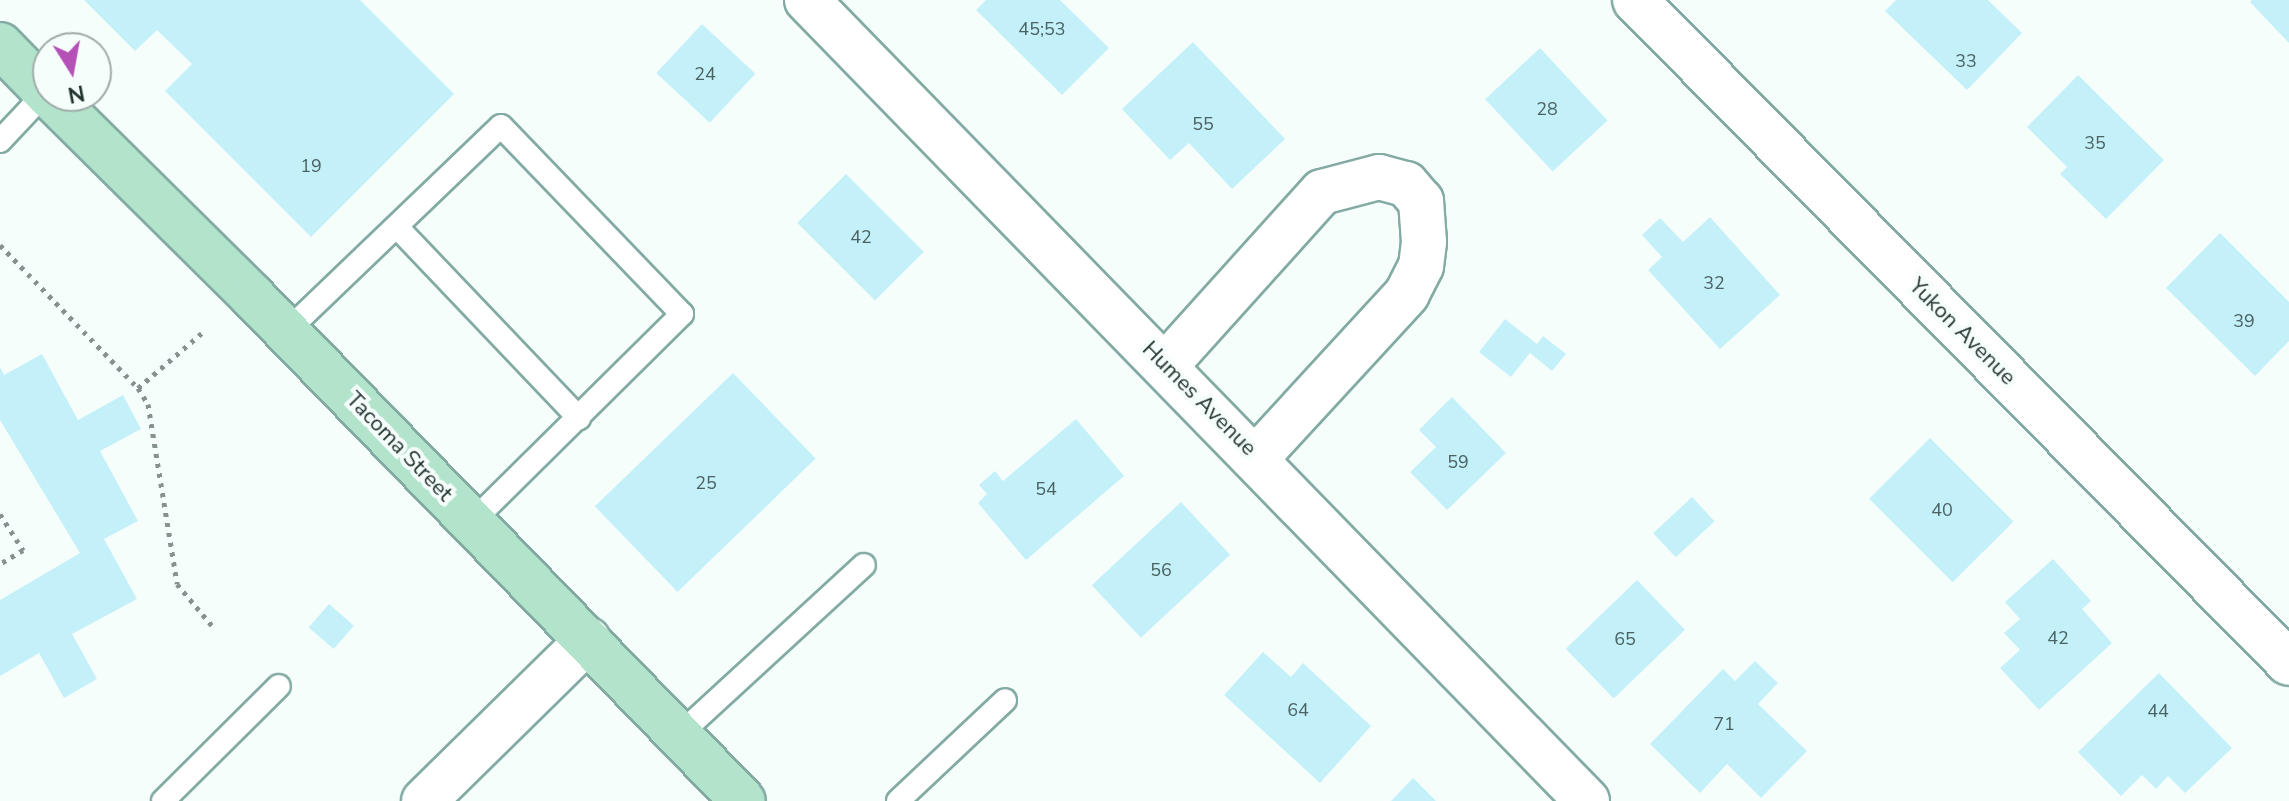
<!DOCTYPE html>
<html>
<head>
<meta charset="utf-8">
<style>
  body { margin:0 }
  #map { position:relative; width:2289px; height:801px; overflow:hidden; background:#f6fefc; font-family:"Nunito Sans",sans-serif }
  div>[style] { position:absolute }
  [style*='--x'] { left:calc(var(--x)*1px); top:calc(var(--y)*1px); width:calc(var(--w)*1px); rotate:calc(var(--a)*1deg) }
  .building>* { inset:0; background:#c4f1f9; transform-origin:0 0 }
  .path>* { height:5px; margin-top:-2.5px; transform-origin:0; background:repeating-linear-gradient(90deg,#869290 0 4px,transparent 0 10px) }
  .roads { filter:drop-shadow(2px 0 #83aba3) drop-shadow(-2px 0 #83aba3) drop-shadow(0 2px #83aba3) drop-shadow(0 -2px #83aba3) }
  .lane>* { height:22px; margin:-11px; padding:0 11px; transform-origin:11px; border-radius:11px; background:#fff }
  .street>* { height:44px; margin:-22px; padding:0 22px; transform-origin:22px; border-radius:22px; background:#fff }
  .secondary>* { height:44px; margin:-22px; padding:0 22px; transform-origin:22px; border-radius:22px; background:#b2e4cc }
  span { translate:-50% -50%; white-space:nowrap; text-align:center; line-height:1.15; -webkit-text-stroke:8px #f6fefc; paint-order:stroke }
  .number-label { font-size:18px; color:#4a6262 }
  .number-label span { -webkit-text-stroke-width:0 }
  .street-label { font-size:22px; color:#22322f }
  .north { position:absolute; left:32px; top:32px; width:80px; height:80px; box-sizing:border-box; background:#f6fefc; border:2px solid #a1acaa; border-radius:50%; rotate:169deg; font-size:22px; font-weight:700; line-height:32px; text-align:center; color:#22322f }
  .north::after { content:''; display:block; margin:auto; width:28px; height:36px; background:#b551b6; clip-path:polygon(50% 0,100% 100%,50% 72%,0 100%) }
</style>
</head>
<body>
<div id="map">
  <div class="building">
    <div style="clip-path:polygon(84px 0,360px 0,454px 94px,311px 237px,165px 91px,192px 64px,157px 30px,135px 51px)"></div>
    <div style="clip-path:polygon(986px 0,1060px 0,1109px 48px,1062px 95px,976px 10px)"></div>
    <div style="clip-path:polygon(1896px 0,1988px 0,2022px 33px,1967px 90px,1885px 11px)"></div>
    <div style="clip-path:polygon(2252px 0,2289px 0,2289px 43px,2250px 2px)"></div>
    <div style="left:702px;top:24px;width:73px;height:67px;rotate:43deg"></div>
    <div style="clip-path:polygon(1193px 42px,1285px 139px,1232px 189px,1189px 143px,1170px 160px,1122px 109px)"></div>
    <div style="left:1540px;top:48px;width:99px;height:75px;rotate:47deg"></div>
    <div style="clip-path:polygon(2078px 75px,2164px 160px,2106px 219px,2060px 174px,2067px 167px,2027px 127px)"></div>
    <div style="left:846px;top:174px;width:110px;height:69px;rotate:45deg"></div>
    <div style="clip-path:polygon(1710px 217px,1780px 295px,1720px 349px,1648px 270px,1662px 257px,1642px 235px,1660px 218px,1683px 242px)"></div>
    <div style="clip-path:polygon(2220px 233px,2289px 302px,2289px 341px,2255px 376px,2166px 288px)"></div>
    <div style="clip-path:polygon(1505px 319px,1537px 344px,1543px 336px,1566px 354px,1552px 371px,1530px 353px,1511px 377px,1479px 352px)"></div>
    <div style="clip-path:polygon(42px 354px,78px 420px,123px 395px,141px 429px,100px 451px,138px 521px,104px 539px,137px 599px,72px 634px,97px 679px,64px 698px,39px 653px,0 676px,0 600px,80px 553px,0 420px,0 367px,4px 375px)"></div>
    <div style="left:733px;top:373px;width:119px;height:192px;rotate:46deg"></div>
    <div style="clip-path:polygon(1452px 397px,1506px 453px,1447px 510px,1410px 472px,1436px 447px,1419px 430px)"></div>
    <div style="clip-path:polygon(1076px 419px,1124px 476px,1026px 560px,978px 503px,987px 494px,979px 485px,995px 471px,1003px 481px)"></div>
    <div style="left:1930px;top:438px;width:118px;height:86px;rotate:45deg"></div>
    <div style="left:1692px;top:497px;width:33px;height:53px;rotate:47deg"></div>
    <div style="left:1181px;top:502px;width:72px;height:122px;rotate:47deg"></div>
    <div style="clip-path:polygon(2053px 559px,2091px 601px,2082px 609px,2112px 643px,2039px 710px,2000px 668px,2020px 650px,2004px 633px,2020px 619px,2005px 602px)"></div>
    <div style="left:1637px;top:580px;width:69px;height:99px;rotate:46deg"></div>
    <div style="left:329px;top:604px;width:33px;height:31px;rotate:41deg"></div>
    <div style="clip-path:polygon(1263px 652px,1291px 677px,1303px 663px,1371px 726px,1320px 783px,1224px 695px)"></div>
    <div style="clip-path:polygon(1755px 661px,1778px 683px,1758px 704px,1807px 751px,1761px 798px,1727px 764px,1700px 793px,1650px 744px,1723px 669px,1735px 681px)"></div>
    <div style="clip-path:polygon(2159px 673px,2232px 748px,2185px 793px,2168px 776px,2156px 789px,2142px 775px,2121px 796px,2078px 752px)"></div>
    <div style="clip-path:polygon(1413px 778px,1436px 801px,1391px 801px)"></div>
  </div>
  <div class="path">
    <div style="--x:0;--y:245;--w:199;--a:46"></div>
    <div style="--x:138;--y:388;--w:84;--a:-40.7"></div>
    <div style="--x:138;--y:388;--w:19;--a:58"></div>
    <div style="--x:148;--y:404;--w:182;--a:80.8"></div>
    <div style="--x:177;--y:584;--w:57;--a:49.9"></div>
    <div style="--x:0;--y:514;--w:43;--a:57.4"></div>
    <div style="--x:23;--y:550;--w:27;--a:149"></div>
  </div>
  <div class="roads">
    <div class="lane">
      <div style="--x:0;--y:141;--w:67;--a:-46.8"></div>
      <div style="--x:397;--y:227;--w:264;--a:46.4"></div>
      <div style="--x:287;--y:331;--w:296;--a:-43.8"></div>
      <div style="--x:501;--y:126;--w:261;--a:46.1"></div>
      <div style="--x:682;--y:314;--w:296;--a:135.3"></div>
      <div style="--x:679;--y:735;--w:251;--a:-42.6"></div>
      <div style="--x:163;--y:801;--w:163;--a:-44.8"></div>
      <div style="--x:898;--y:801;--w:147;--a:-43.3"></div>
    </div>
    <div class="street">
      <div style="--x:807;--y:0;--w:1118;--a:45.76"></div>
      <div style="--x:1635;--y:0;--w:931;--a:45.39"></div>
      <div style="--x:1166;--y:365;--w:233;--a:-48"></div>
      <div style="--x:1322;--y:192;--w:59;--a:-14.7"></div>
      <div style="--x:1379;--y:177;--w:28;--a:15"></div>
      <div style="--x:1406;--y:184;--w:23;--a:49"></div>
      <div style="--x:1421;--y:201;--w:41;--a:85.8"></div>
      <div style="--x:1424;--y:242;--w:24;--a:97"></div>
      <div style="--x:1421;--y:266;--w:31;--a:117"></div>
      <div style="--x:1407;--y:294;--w:222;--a:132.6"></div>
      <div style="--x:424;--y:801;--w:230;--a:-44.5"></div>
    </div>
    <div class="secondary">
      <div style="--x:0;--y:45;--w:69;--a:45.6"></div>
      <div style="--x:50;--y:96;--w:284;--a:44.7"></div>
      <div style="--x:252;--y:296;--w:704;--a:45.81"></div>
    </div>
  </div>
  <div class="number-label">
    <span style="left:1042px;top:29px">45;53</span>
    <span style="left:1966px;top:61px">33</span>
    <span style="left:705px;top:74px">24</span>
    <span style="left:1547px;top:109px">28</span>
    <span style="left:1203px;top:124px">55</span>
    <span style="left:2095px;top:143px">35</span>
    <span style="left:311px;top:166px">19</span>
    <span style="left:861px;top:237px">42</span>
    <span style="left:1714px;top:283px">32</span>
    <span style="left:2244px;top:321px">39</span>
    <span style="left:1458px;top:462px">59</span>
    <span style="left:706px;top:483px">25</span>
    <span style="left:1046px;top:489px">54</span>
    <span style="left:1942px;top:510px">40</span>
    <span style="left:1161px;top:570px">56</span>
    <span style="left:2058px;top:638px">42</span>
    <span style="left:1625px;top:639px">65</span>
    <span style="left:1298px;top:710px">64</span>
    <span style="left:2158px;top:711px">44</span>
    <span style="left:1724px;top:724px">71</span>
  </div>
  <div class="street-label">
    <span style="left:1962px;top:332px;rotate:45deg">Yukon Avenue</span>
    <span style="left:1199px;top:399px;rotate:45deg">Humes Avenue</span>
    <span style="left:399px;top:447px;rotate:46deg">Tacoma Street</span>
  </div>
  <div class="north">N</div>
</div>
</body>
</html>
